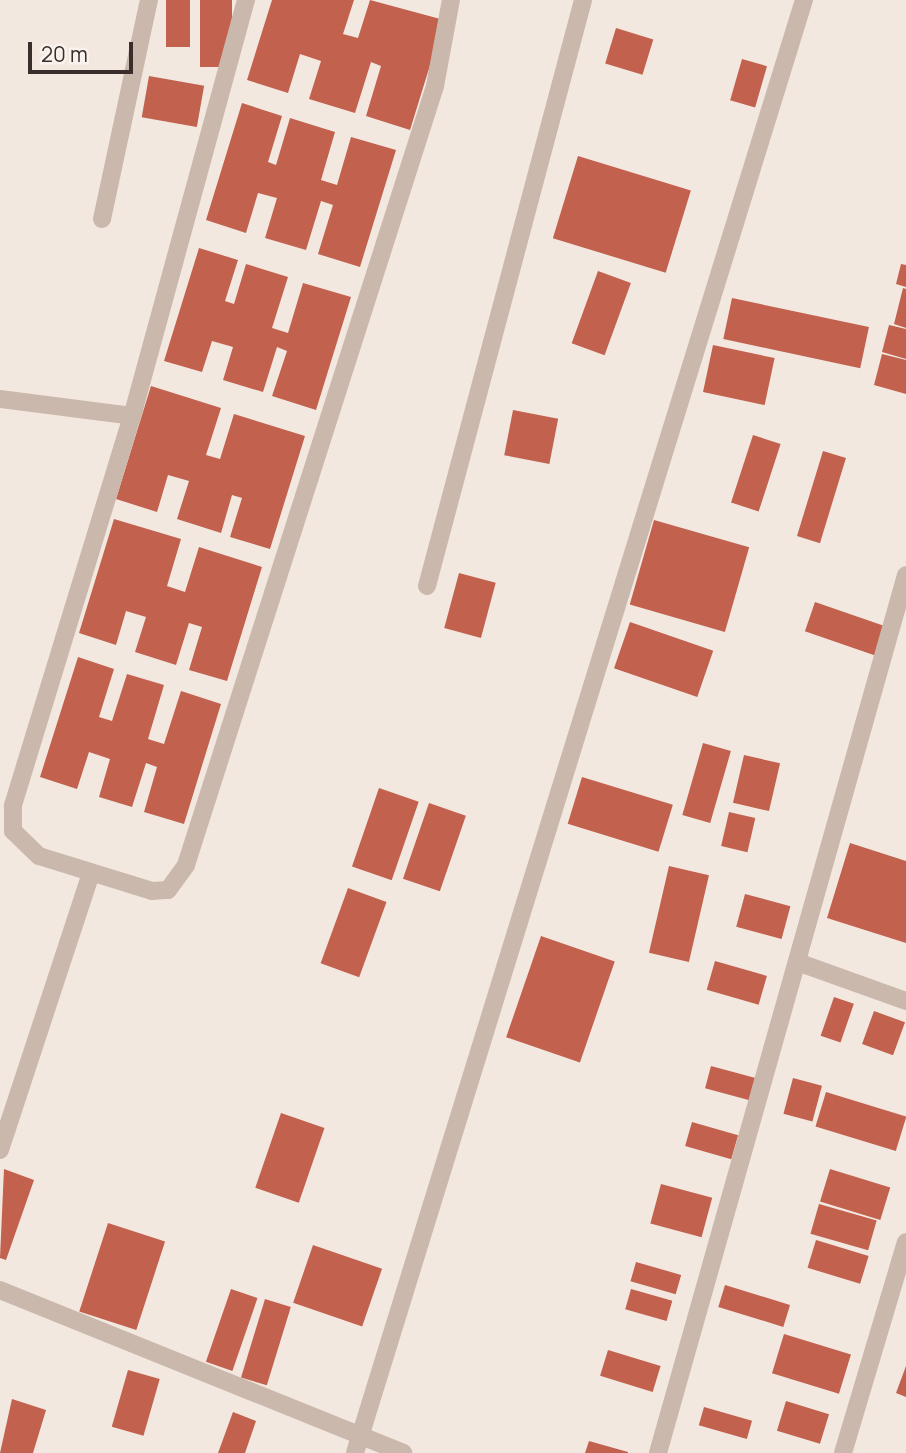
<!DOCTYPE html>
<html>
<head>
<meta charset="utf-8">
<style>
  body { margin:0 }
  #map { position:relative; width:906px; height:1453px; overflow:hidden; background:#f3e8e0; font-family:Manrope,sans-serif }
  div>[style] { position:absolute }
  [style*='--x'] { left:calc(var(--x)*1px); top:calc(var(--y)*1px); width:calc(var(--w)*1px); rotate:calc(var(--a)*1deg) }
  .building>* { inset:0; background:#c2614e; transform-origin:0 0 }
  .minor>* { height:18px; margin:-9px; padding:0 9px; transform-origin:9px; border-radius:9px; background:#cbb8ac }
  span { translate:-50% -50%; white-space:nowrap; text-align:center; line-height:1.15; -webkit-text-stroke:5px #faf3ed; paint-order:stroke }
  .scale { position:absolute; left:28px; top:42px; width:105px; height:32px; box-sizing:border-box; border:4px solid #392e2b; border-top:0; padding-left:9px; font-size:21px; line-height:24px; white-space:nowrap; color:#392e2b; -webkit-text-stroke:5px #faf3ed; paint-order:stroke }
</style>
</head>
<body>
<div id="map">
  <div class="building">
    <div style="left:166px;top:0;width:24px;height:47px"></div>
    <div style="left:200px;top:0;width:32px;height:67px"></div>
    <div style="clip-path:polygon(272px 0,354px 0,343px 34px,358px 38px,370px 0,444px 20px,410px 130px,366px 116px,381px 66px,371px 62px,355px 113px,309px 99px,321px 61px,300px 54px,288px 93px,247px 80px)"></div>
    <div style="left:616px;top:28px;width:39px;height:37px;rotate:17deg"></div>
    <div style="left:742px;top:59px;width:26px;height:43px;rotate:16deg"></div>
    <div style="left:149px;top:76px;width:56px;height:42px;rotate:10deg"></div>
    <div style="clip-path:polygon(242px 103px,282px 116px,268px 162px,276px 165px,290px 118px,335px 132px,321px 180px,337px 185px,351px 137px,396px 150px,360px 267px,318px 254px,333px 205px,321px 201px,306px 250px,265px 238px,277px 198px,258px 193px,246px 233px,206px 220px)"></div>
    <div style="left:578px;top:156px;width:118px;height:86px;rotate:17deg"></div>
    <div style="clip-path:polygon(199px 248px,238px 260px,225px 301px,234px 304px,246px 264px,288px 277px,272px 328px,288px 333px,303px 283px,351px 297px,316px 410px,272px 396px,287px 351px,277px 347px,263px 392px,223px 380px,233px 347px,212px 341px,202px 372px,164px 361px)"></div>
    <div style="clip-path:polygon(901px 264px,906px 265px,906px 287px,896px 284px)"></div>
    <div style="left:598px;top:271px;width:35px;height:77px;rotate:20deg"></div>
    <div style="clip-path:polygon(903px 288px,906px 289px,906px 328px,894px 324px)"></div>
    <div style="left:732px;top:298px;width:140px;height:42px;rotate:12deg"></div>
    <div style="clip-path:polygon(889px 325px,906px 329px,906px 359px,882px 352px)"></div>
    <div style="left:713px;top:345px;width:63px;height:48px;rotate:12deg"></div>
    <div style="clip-path:polygon(882px 354px,906px 360px,906px 394px,874px 385px)"></div>
    <div style="clip-path:polygon(151px 386px,221px 408px,206px 455px,220px 459px,234px 414px,305px 436px,270px 549px,230px 537px,242px 498px,232px 495px,221px 533px,177px 519px,189px 481px,168px 475px,157px 512px,116px 499px)"></div>
    <div style="left:513px;top:410px;width:46px;height:46px;rotate:11deg"></div>
    <div style="left:753px;top:435px;width:29px;height:71px;rotate:18deg"></div>
    <div style="left:823px;top:451px;width:24px;height:89px;rotate:17deg"></div>
    <div style="clip-path:polygon(114px 519px,181px 539px,167px 586px,185px 592px,199px 547px,262px 567px,227px 681px,189px 670px,202px 627px,189px 623px,176px 665px,135px 652px,146px 617px,126px 611px,116px 645px,79px 633px)"></div>
    <div style="left:654px;top:520px;width:99px;height:88px;rotate:16deg"></div>
    <div style="left:459px;top:573px;width:38px;height:57px;rotate:15deg"></div>
    <div style="left:815px;top:602px;width:75px;height:31px;rotate:19deg"></div>
    <div style="left:630px;top:622px;width:88px;height:49px;rotate:19deg"></div>
    <div style="clip-path:polygon(78px 657px,114px 669px,99px 717px,112px 721px,127px 674px,164px 685px,148px 739px,164px 744px,181px 691px,221px 704px,184px 824px,144px 812px,157px 767px,146px 763px,132px 807px,99px 797px,110px 759px,89px 752px,77px 789px,40px 777px)"></div>
    <div style="left:703px;top:743px;width:29px;height:75px;rotate:16deg"></div>
    <div style="left:744px;top:755px;width:37px;height:49px;rotate:13deg"></div>
    <div style="left:582px;top:777px;width:95px;height:49px;rotate:17deg"></div>
    <div style="left:379px;top:788px;width:42px;height:83px;rotate:19deg"></div>
    <div style="left:429px;top:803px;width:39px;height:80px;rotate:19deg"></div>
    <div style="left:729px;top:812px;width:27px;height:35px;rotate:13deg"></div>
    <div style="clip-path:polygon(850px 843px,906px 861px,906px 943px,827px 918px)"></div>
    <div style="left:669px;top:866px;width:41px;height:89px;rotate:13deg"></div>
    <div style="left:348px;top:888px;width:41px;height:80px;rotate:20deg"></div>
    <div style="left:745px;top:894px;width:47px;height:34px;rotate:15deg"></div>
    <div style="left:541px;top:936px;width:78px;height:107px;rotate:19deg"></div>
    <div style="left:715px;top:961px;width:54px;height:30px;rotate:16deg"></div>
    <div style="left:834px;top:997px;width:21px;height:41px;rotate:19deg"></div>
    <div style="left:874px;top:1011px;width:33px;height:35px;rotate:20deg"></div>
    <div style="left:711px;top:1066px;width:47px;height:23px;rotate:15deg"></div>
    <div style="left:793px;top:1078px;width:30px;height:37px;rotate:15deg"></div>
    <div style="left:826px;top:1092px;width:84px;height:36px;rotate:17deg"></div>
    <div style="left:281px;top:1113px;width:46px;height:79px;rotate:19deg"></div>
    <div style="left:692px;top:1122px;width:48px;height:25px;rotate:16deg"></div>
    <div style="clip-path:polygon(4px 1169px,34px 1180px,6px 1260px,0 1258px)"></div>
    <div style="left:830px;top:1169px;width:63px;height:34px;rotate:17deg"></div>
    <div style="left:661px;top:1184px;width:53px;height:41px;rotate:15deg"></div>
    <div style="left:819px;top:1204px;width:60px;height:31px;rotate:16deg"></div>
    <div style="left:108px;top:1223px;width:60px;height:93px;rotate:18deg"></div>
    <div style="left:816px;top:1240px;width:55px;height:29px;rotate:17deg"></div>
    <div style="left:313px;top:1245px;width:73px;height:61px;rotate:19deg"></div>
    <div style="left:636px;top:1262px;width:47px;height:20px;rotate:16deg"></div>
    <div style="left:725px;top:1285px;width:68px;height:23px;rotate:17deg"></div>
    <div style="left:231px;top:1289px;width:28px;height:77px;rotate:19deg"></div>
    <div style="left:631px;top:1289px;width:43px;height:21px;rotate:16deg"></div>
    <div style="left:265px;top:1299px;width:27px;height:82px;rotate:17deg"></div>
    <div style="left:784px;top:1334px;width:70px;height:41px;rotate:17deg"></div>
    <div style="left:608px;top:1350px;width:55px;height:27px;rotate:17deg"></div>
    <div style="clip-path:polygon(906px 1366px,906px 1397px,896px 1393px)"></div>
    <div style="left:128px;top:1370px;width:33px;height:59px;rotate:16deg"></div>
    <div style="clip-path:polygon(12px 1399px,46px 1410px,33px 1453px,0 1453px)"></div>
    <div style="left:786px;top:1401px;width:45px;height:31px;rotate:17deg"></div>
    <div style="left:704px;top:1407px;width:50px;height:19px;rotate:16deg"></div>
    <div style="clip-path:polygon(233px 1412px,256px 1421px,245px 1453px,218px 1453px)"></div>
    <div style="clip-path:polygon(589px 1441px,628px 1452px,628px 1453px,585px 1453px)"></div>
  </div>
  <div class="minor">
    <div style="--x:246;--y:0;--w:431;--a:105.3"></div>
    <div style="--x:132;--y:416;--w:408;--a:107"></div>
    <div style="--x:13;--y:806;--w:25;--a:90"></div>
    <div style="--x:13;--y:831;--w:36;--a:44"></div>
    <div style="--x:39;--y:856;--w:118;--a:17.2"></div>
    <div style="--x:152;--y:891;--w:16;--a:-4"></div>
    <div style="--x:168;--y:890;--w:31;--a:-54"></div>
    <div style="--x:186;--y:865;--w:818;--a:-72.27"></div>
    <div style="--x:435;--y:86;--w:87;--a:-79.5"></div>
    <div style="--x:102;--y:219;--w:224;--a:-77.9"></div>
    <div style="--x:0;--y:399;--w:133;--a:7.3"></div>
    <div style="--x:427;--y:586;--w:606;--a:-75.09"></div>
    <div style="--x:800;--y:963;--w:113;--a:19.7"></div>
    <div style="--x:0;--y:1150;--w:292;--a:-71.8"></div>
    <div style="--x:0;--y:1290;--w:435;--a:22"></div>
    <div style="--x:355;--y:1453;--w:1521;--a:-72.83"></div>
    <div style="--x:658;--y:1453;--w:912;--a:-74.23"></div>
    <div style="--x:843;--y:1453;--w:220;--a:-73.4"></div>
  </div>
  <div class="scale">20 m</div>
</div>
</body>
</html>
